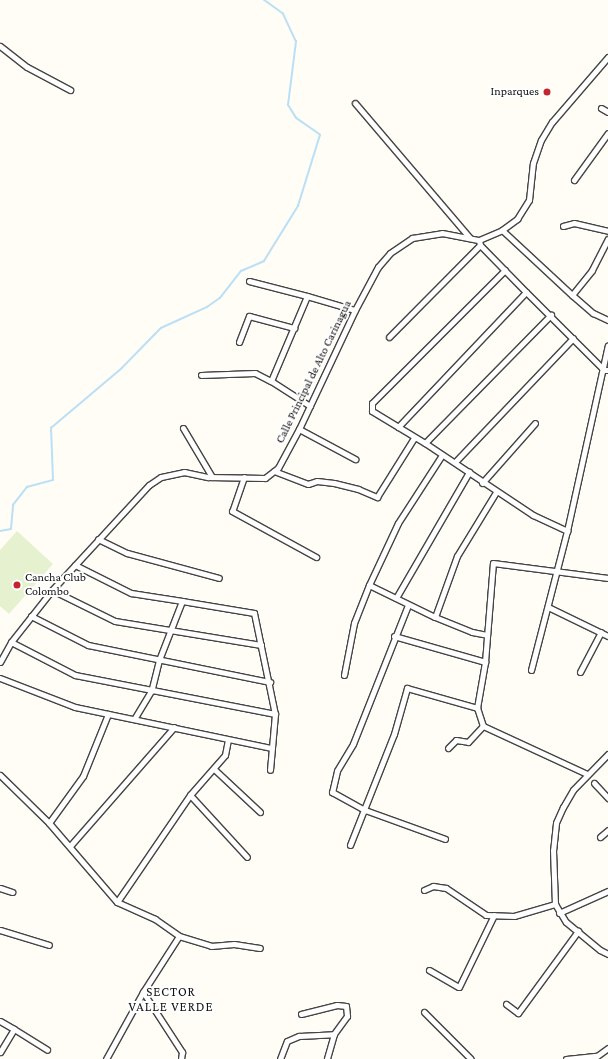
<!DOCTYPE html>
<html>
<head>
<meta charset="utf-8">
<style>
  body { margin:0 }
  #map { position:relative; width:608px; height:1059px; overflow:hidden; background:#fffdf5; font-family:"Crimson Pro",serif }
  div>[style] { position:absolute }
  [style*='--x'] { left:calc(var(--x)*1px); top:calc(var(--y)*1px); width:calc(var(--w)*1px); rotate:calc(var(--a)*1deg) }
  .pitch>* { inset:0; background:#e6f2cf }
  .stream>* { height:1.5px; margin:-0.75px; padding:0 0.75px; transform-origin:0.75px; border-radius:0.75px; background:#b9e0f7 }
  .roads { filter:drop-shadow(1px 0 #444) drop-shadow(-1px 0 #444) drop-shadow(0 1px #444) drop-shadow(0 -1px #444) }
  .minor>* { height:5px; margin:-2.5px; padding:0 2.5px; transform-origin:2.5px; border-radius:2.5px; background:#fff }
  .dots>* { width:11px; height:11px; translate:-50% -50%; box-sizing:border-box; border:2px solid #fff; border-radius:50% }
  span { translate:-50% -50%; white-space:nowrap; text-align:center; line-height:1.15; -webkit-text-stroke:4px #fff; paint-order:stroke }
  .poi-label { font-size:12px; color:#111 }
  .right { translate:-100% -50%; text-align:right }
  .left { translate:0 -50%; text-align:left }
  .street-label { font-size:12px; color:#111 }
  .neighbourhood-label { font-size:13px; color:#111; letter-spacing:1px }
</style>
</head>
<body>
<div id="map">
  <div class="pitch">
    <div style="clip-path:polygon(17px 531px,53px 564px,9px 614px,0 606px,0 550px)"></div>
  </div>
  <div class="stream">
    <div style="--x:0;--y:531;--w:11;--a:-10"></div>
    <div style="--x:11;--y:529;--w:24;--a:-85"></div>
    <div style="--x:13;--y:505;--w:23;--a:-52"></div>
    <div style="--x:27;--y:487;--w:27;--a:-15"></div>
    <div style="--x:53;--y:480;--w:52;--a:-92.2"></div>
    <div style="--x:51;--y:428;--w:92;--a:-40.1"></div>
    <div style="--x:121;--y:369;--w:57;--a:-45.7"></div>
    <div style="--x:161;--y:328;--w:51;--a:-24.5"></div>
    <div style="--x:207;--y:307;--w:16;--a:-35"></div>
    <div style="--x:220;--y:298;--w:34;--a:-52"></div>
    <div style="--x:241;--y:271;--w:25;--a:-23"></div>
    <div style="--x:264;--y:261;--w:65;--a:-58.3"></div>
    <div style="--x:298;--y:206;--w:74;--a:-72.8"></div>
    <div style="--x:320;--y:135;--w:29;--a:-145"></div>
    <div style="--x:296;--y:118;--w:15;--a:-122"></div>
    <div style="--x:288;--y:105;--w:64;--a:-82.8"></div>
    <div style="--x:296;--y:42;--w:31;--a:-115"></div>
    <div style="--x:283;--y:14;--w:24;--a:-144"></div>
  </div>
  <div class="roads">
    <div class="minor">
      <div style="--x:0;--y:46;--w:34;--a:38"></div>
      <div style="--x:27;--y:67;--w:49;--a:28.1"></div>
      <div style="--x:355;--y:103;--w:177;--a:49.6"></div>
      <div style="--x:601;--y:108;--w:8;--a:30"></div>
      <div style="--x:574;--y:180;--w:58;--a:-54.1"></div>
      <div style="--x:563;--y:226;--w:11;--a:-15"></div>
      <div style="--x:574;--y:223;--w:35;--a:13"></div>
      <div style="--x:502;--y:230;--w:96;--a:42.9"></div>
      <div style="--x:572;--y:295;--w:28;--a:41"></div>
      <div style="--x:593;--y:313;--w:17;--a:25"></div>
      <div style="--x:479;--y:240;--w:5;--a:79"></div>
      <div style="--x:480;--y:245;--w:66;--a:45.6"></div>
      <div style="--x:526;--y:292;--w:110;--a:45"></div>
      <div style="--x:604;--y:370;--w:4;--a:0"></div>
      <div style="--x:505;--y:270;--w:188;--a:135"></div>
      <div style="--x:372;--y:403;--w:8;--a:90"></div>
      <div style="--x:372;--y:411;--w:62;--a:31.1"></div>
      <div style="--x:425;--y:443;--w:130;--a:33.7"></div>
      <div style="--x:533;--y:515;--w:38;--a:25"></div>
      <div style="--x:249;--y:281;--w:60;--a:14.5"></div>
      <div style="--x:572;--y:295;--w:32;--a:-51"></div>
      <div style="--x:592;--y:270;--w:35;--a:-63"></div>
      <div style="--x:389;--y:337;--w:129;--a:-45.3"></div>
      <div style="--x:239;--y:342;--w:28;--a:-69"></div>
      <div style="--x:249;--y:316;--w:47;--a:14.9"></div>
      <div style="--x:201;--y:375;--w:54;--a:-2.1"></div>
      <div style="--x:255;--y:373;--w:18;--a:27"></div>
      <div style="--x:310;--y:406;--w:46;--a:-147.3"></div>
      <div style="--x:271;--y:381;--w:92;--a:-67"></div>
      <div style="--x:307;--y:296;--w:50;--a:16.3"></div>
      <div style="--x:398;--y:427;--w:186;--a:-46.5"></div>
      <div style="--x:183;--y:428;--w:57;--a:59.4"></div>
      <div style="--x:299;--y:429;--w:64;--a:28.2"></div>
      <div style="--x:425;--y:443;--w:180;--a:-45.5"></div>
      <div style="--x:455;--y:462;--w:171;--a:-46.4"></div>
      <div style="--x:274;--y:471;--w:36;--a:21"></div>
      <div style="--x:308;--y:484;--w:9;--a:-18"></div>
      <div style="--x:317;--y:481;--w:17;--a:7"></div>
      <div style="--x:334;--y:483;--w:25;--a:14"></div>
      <div style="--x:358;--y:489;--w:21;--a:23"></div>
      <div style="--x:377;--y:497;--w:70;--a:-57.9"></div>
      <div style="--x:244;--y:477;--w:36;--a:109"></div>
      <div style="--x:232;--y:511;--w:96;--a:28.7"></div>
      <div style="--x:482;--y:483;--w:80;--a:-48.5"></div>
      <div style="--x:98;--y:539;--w:32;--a:26"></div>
      <div style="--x:127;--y:553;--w:95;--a:15.2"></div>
      <div style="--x:75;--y:565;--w:63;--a:26.6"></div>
      <div style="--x:131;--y:593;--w:52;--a:8.9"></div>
      <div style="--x:182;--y:601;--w:63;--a:111.3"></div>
      <div style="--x:159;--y:660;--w:32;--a:104"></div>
      <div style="--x:151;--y:691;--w:31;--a:121"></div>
      <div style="--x:369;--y:585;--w:73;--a:25.9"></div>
      <div style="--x:435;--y:617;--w:40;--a:22"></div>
      <div style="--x:472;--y:632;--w:15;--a:11"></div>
      <div style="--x:52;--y:590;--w:70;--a:26.2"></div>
      <div style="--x:115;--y:621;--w:148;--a:9.3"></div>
      <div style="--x:396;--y:598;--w:146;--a:-59.9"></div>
      <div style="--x:182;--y:601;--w:73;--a:9.5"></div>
      <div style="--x:254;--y:613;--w:103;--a:78.3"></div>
      <div style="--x:275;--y:714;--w:56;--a:95.1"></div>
      <div style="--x:408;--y:605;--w:149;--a:111.6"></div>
      <div style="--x:353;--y:744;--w:31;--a:121"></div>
      <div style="--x:337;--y:771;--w:22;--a:103"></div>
      <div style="--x:332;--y:792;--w:38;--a:29"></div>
      <div style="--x:365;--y:810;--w:85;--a:19.9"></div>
      <div style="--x:548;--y:607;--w:67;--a:25.8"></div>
      <div style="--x:31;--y:616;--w:64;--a:27"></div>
      <div style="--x:88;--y:645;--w:186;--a:11.5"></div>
      <div style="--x:435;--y:617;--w:65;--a:-70.2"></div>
      <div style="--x:457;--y:556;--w:75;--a:-58.6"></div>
      <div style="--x:394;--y:636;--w:95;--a:15.9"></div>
      <div style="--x:11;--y:642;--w:72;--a:27.3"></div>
      <div style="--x:75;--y:675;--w:204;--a:11"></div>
      <div style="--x:0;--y:662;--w:23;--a:-61"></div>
      <div style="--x:11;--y:642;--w:66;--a:-51.7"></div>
      <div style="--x:52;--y:590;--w:143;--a:-47.3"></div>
      <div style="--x:149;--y:485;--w:14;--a:-34"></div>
      <div style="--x:161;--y:477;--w:24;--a:-12"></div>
      <div style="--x:184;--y:472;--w:25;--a:12"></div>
      <div style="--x:208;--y:477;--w:57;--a:1"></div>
      <div style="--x:265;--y:478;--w:16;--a:-38"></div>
      <div style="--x:278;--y:468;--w:44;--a:-61.7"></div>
      <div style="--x:299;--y:429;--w:132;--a:-64.8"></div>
      <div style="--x:355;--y:310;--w:49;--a:-61.9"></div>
      <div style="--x:378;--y:267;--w:18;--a:-49"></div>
      <div style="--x:390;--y:253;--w:27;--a:-34"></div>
      <div style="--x:412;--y:238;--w:30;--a:-9"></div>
      <div style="--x:442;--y:233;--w:38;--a:11"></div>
      <div style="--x:479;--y:240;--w:25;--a:-23"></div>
      <div style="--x:502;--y:230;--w:19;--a:-36"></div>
      <div style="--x:517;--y:219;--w:22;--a:-58"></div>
      <div style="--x:529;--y:200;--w:37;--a:-84"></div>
      <div style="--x:533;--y:163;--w:24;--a:-71"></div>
      <div style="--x:541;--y:140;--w:21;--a:-59"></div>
      <div style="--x:552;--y:122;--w:86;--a:-49.3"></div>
      <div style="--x:531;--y:670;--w:144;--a:-75.5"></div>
      <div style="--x:567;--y:531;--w:190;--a:-77.6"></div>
      <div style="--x:580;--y:672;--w:45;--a:-62.3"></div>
      <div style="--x:344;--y:675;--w:53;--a:-79.1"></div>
      <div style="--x:354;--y:623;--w:41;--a:-68.5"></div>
      <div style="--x:369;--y:585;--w:68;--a:-64.9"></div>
      <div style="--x:398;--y:523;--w:81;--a:-57.1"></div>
      <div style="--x:0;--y:678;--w:80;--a:21.1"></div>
      <div style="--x:75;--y:707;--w:201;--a:11.8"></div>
      <div style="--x:448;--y:748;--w:11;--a:-45"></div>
      <div style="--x:456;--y:740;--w:12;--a:9"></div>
      <div style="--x:468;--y:742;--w:22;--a:-47"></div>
      <div style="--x:608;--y:754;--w:50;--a:134.2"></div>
      <div style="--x:573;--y:790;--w:20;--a:120"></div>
      <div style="--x:563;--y:807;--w:17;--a:114"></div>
      <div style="--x:556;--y:823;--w:27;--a:96"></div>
      <div style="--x:553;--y:850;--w:54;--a:87.9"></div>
      <div style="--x:555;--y:904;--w:21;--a:59"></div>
      <div style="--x:566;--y:922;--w:44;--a:39.5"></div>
      <div style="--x:600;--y:950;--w:9;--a:27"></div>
      <div style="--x:214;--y:769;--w:63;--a:43.1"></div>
      <div style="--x:587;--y:774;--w:115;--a:-155.2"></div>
      <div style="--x:483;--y:726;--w:19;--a:-108"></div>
      <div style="--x:477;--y:708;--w:47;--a:-80.1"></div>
      <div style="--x:485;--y:662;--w:99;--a:-85.4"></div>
      <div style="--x:493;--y:563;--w:116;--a:7.4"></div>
      <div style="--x:0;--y:775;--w:69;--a:44.4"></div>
      <div style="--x:49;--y:823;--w:104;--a:49.3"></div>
      <div style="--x:117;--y:902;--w:42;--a:24.1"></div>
      <div style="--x:155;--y:919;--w:29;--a:35"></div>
      <div style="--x:179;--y:936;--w:67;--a:122.7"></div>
      <div style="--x:143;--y:992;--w:72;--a:57"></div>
      <div style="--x:182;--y:1052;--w:7;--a:98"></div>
      <div style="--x:594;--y:783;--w:21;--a:47"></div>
      <div style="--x:190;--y:795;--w:84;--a:47.4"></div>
      <div style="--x:49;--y:823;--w:58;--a:-54.1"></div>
      <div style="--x:83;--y:776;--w:67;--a:-68"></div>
      <div style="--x:600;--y:837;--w:11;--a:-41"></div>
      <div style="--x:350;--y:845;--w:119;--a:-68.4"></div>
      <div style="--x:394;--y:734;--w:48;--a:-74.2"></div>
      <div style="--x:407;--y:688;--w:73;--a:15.9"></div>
      <div style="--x:70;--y:846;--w:158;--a:-48.8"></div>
      <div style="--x:0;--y:888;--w:13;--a:18"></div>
      <div style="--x:424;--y:890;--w:10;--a:-24"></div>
      <div style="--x:433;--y:886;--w:13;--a:9"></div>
      <div style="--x:446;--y:888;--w:48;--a:34"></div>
      <div style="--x:486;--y:915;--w:28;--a:2"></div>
      <div style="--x:514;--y:916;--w:43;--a:-16.3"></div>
      <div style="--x:117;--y:902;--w:130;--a:-55.7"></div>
      <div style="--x:190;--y:795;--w:53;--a:-48.8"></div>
      <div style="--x:225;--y:755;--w:15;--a:-79"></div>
      <div style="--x:559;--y:913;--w:54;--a:-24.2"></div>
      <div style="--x:0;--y:930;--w:51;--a:17"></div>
      <div style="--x:179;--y:936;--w:34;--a:17"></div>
      <div style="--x:211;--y:946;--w:23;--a:-5"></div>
      <div style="--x:234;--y:944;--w:26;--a:9"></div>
      <div style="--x:429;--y:970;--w:34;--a:30"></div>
      <div style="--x:459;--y:987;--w:80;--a:-64.1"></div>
      <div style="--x:506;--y:1004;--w:15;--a:37"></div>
      <div style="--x:518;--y:1013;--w:102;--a:-53.8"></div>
      <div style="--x:424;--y:1012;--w:66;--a:45"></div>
      <div style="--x:301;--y:1014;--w:37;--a:-14"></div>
      <div style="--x:337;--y:1005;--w:9;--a:6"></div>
      <div style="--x:346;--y:1006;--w:10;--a:84"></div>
      <div style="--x:347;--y:1016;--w:22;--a:126"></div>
      <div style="--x:0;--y:1021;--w:16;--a:30"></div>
      <div style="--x:14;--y:1029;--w:27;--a:121"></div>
      <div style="--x:14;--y:1029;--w:39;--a:32"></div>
      <div style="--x:106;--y:1059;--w:77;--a:-61.1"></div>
      <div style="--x:280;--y:1059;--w:19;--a:-69"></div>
      <div style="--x:287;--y:1041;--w:13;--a:-23"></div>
      <div style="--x:299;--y:1036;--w:35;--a:-3"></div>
      <div style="--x:334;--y:1034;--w:26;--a:106"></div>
      <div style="--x:566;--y:1059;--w:31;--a:-6"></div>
      <div style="--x:597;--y:1056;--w:14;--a:-36"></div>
    </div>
  </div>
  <div class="dots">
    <div style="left:547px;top:92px;background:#c4262e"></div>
    <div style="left:17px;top:585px;background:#c4262e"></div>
  </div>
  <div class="poi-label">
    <span class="right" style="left:539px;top:92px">Inparques</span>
    <span class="left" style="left:25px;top:585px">Cancha Club<br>Colombo</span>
  </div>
  <div class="street-label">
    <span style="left:314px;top:372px;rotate:-64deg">Calle Principal de Alto Carinagua</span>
  </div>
  <div class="neighbourhood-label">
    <span style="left:171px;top:1000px">SECTOR<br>VALLE VERDE</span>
  </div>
</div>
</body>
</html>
